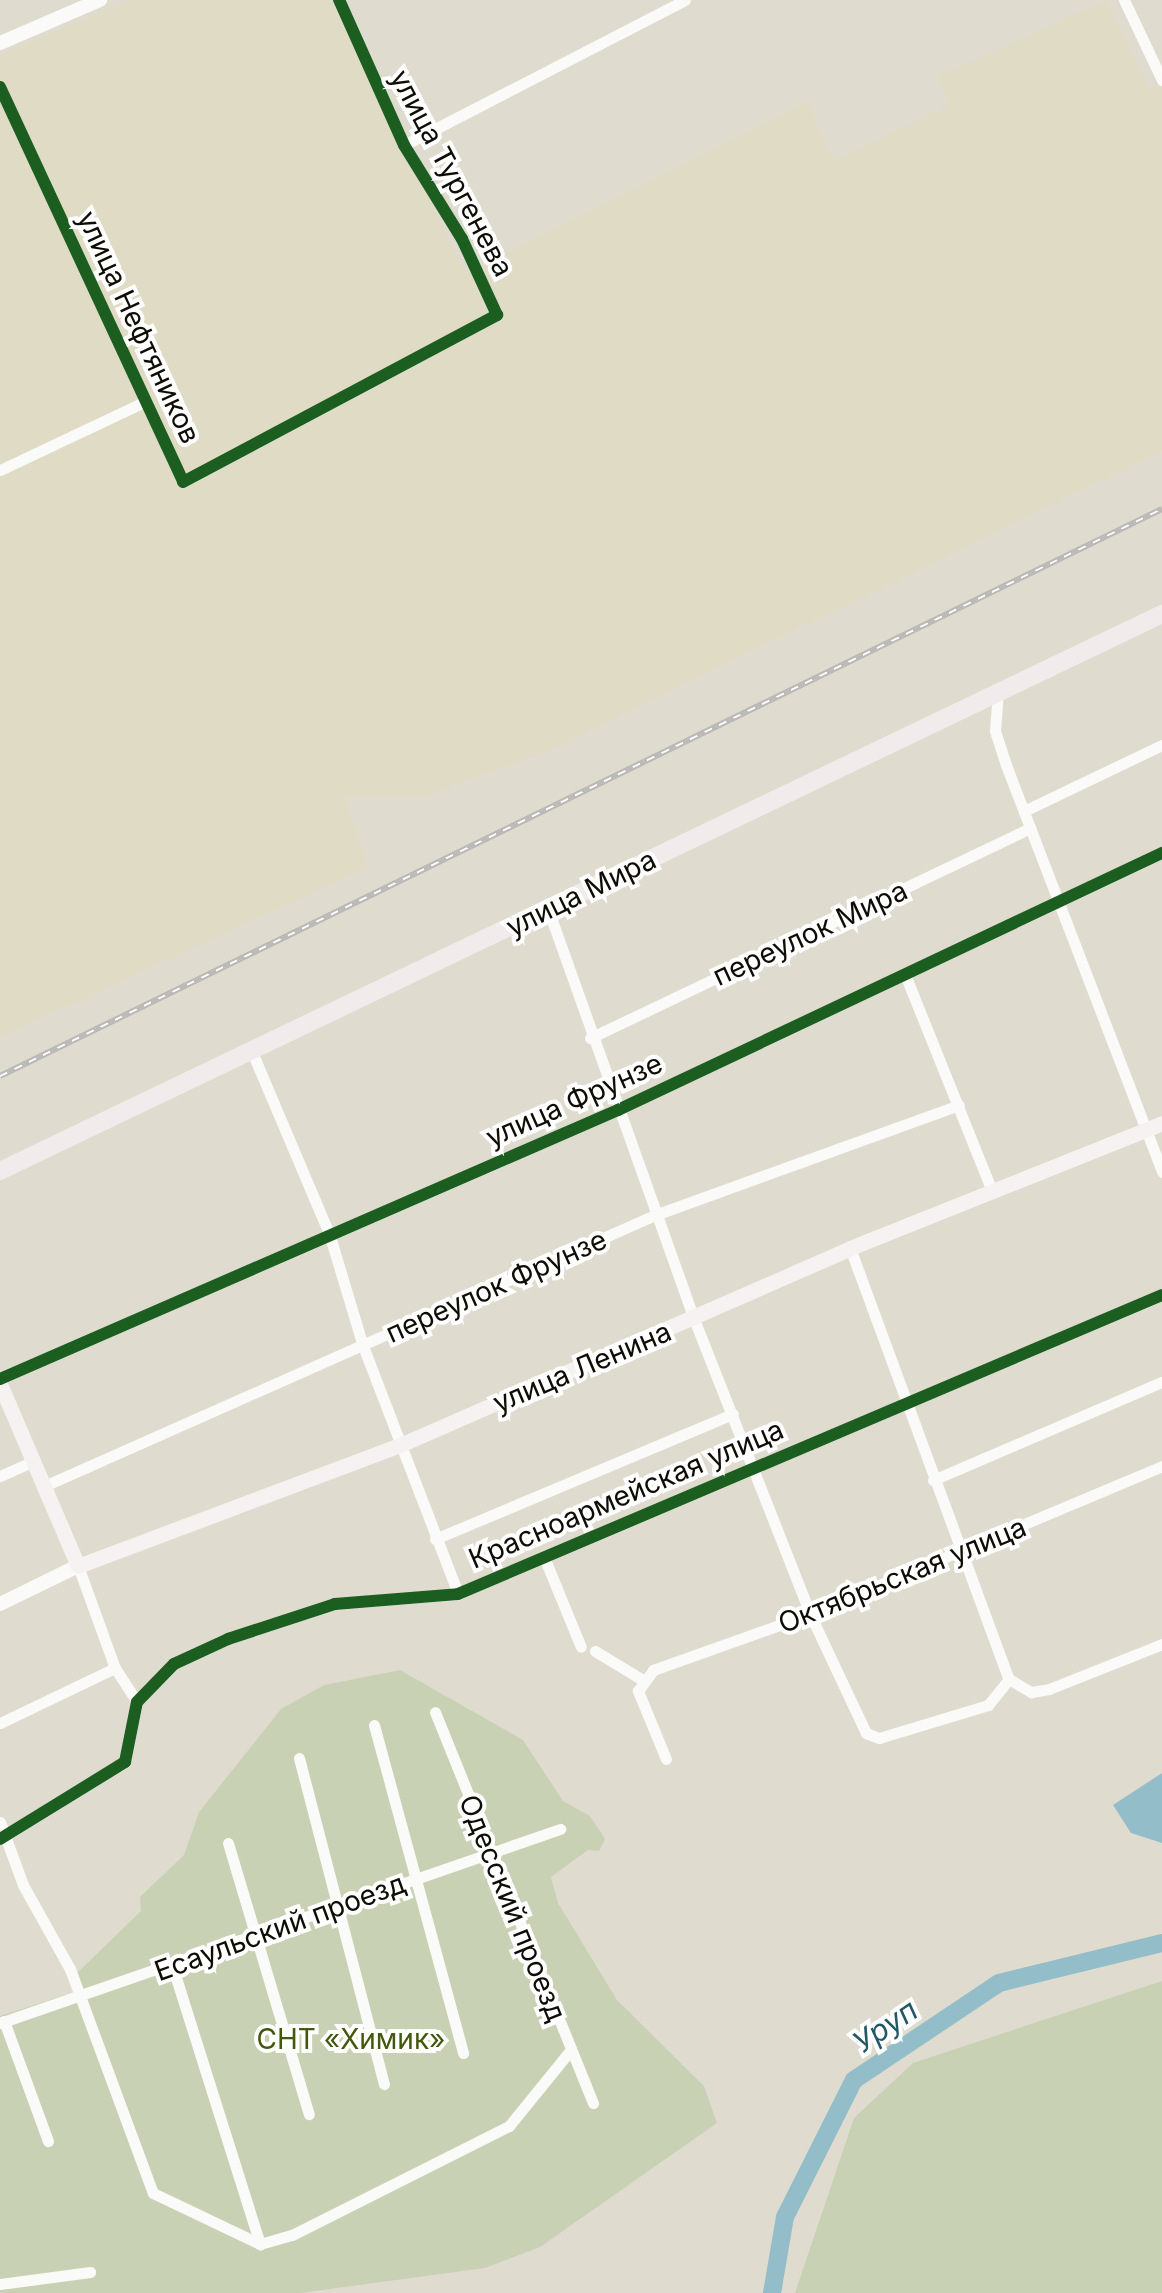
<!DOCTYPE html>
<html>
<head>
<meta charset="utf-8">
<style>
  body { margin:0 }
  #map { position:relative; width:1162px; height:2293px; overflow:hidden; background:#dfdccf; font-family:Inter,sans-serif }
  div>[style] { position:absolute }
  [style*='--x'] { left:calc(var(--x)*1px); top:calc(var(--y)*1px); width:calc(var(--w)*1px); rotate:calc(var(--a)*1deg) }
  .built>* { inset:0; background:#dfdbc4 }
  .green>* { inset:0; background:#c9d1b4 }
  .water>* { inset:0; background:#93bdc8 }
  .river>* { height:18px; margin:-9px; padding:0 9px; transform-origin:9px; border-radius:9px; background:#93bdc8 }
  .minor>* { height:11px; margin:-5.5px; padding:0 5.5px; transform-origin:5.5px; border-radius:5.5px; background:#fafaf8 }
  .tertiary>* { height:14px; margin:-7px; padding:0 7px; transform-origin:7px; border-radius:7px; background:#fafaf8 }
  .secondary>* { height:15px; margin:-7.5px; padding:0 7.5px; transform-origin:7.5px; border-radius:7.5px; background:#f6f2f1 }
  .primary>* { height:18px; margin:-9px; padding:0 9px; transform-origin:9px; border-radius:9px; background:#f2ebeb }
  .rail>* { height:6px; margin-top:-3px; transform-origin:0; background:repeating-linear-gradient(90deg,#fff 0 8px,#b9b8b6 0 16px); box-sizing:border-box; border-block:2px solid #b9b8b6 }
  .cycleway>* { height:12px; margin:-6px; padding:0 6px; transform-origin:6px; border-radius:6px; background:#1b5e20 }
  span { translate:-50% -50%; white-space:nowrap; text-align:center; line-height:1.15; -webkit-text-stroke:8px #fff; paint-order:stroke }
  .street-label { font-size:28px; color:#0d0c05 }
  .park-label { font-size:28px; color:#42580c }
  .water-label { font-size:30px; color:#235766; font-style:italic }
</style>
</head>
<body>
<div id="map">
  <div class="built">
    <div style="clip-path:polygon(129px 0,330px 0,466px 273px,807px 102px,834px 161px,950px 105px,937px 77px,1107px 0,1149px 90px,1162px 85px,1162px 451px,542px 753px,426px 796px,344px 796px,368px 867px,0 1037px,0 55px)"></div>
  </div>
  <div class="green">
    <div style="clip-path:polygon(400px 1670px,523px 1740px,563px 1801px,590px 1816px,605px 1839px,599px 1851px,588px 1850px,551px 1877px,558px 1903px,617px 2000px,704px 2086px,717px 2123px,540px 2247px,485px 2268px,300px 2293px,0 2293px,0 2016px,65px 1995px,79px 1997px,77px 1973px,141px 1911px,140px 1897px,184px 1855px,199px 1812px,281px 1709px,324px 1685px)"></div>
    <div style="clip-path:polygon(1162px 1981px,1162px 2293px,795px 2293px,854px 2118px,913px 2063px)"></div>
  </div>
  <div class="water">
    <div style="clip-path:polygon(1162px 1773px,1162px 1843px,1131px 1833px,1113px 1805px)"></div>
  </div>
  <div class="river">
    <div style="--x:772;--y:2293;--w:77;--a:-80.3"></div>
    <div style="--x:785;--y:2217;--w:153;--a:-63.3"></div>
    <div style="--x:854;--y:2080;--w:174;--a:-33.8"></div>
    <div style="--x:999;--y:1983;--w:168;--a:-13.8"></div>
  </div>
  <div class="minor">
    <div style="--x:1124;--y:0;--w:89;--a:64.6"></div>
    <div style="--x:0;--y:87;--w:435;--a:65.1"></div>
    <div style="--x:183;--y:482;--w:356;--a:-28"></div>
    <div style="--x:497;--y:315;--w:84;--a:-114.7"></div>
    <div style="--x:462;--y:239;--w:110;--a:-121.7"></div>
    <div style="--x:404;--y:145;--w:159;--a:-114.1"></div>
    <div style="--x:404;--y:145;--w:316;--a:-27.3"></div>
    <div style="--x:0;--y:470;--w:161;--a:-25.3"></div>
    <div style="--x:998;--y:691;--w:40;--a:94.3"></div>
    <div style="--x:995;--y:731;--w:36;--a:72"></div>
    <div style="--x:1006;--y:765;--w:436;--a:69"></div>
    <div style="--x:1024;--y:811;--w:153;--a:-25.6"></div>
    <div style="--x:548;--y:909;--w:435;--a:70.4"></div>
    <div style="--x:694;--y:1319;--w:317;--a:68.5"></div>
    <div style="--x:810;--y:1614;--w:132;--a:64.8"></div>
    <div style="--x:866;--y:1733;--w:14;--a:21"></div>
    <div style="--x:879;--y:1738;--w:114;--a:-16.8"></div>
    <div style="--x:988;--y:1705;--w:33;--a:-51"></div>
    <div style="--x:1009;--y:1679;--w:26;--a:31"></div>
    <div style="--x:1031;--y:1692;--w:18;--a:-9"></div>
    <div style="--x:1049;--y:1689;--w:122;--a:-21.7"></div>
    <div style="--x:906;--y:977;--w:233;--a:68.1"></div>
    <div style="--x:590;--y:1038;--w:488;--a:-25.5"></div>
    <div style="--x:252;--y:1052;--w:197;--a:67"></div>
    <div style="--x:329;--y:1233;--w:118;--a:73.3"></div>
    <div style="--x:363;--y:1346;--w:266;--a:69"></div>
    <div style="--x:850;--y:1248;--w:459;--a:69.8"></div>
    <div style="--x:0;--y:1379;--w:674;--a:-23.52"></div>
    <div style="--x:618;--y:1110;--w:602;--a:-25.29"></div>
    <div style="--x:0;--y:1476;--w:35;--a:-24"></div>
    <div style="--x:933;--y:1480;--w:249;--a:-23.2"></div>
    <div style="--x:42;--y:1487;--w:671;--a:-23.93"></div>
    <div style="--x:655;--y:1215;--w:323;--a:-19.9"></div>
    <div style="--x:435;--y:1539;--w:323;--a:-22.8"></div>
    <div style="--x:544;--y:1557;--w:97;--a:67.7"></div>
    <div style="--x:78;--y:1566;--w:109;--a:70.1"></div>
    <div style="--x:115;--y:1668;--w:40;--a:57.1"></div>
    <div style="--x:595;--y:1651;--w:54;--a:31.3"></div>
    <div style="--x:435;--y:1712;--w:422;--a:68"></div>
    <div style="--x:0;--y:1723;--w:127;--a:-25.6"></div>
    <div style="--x:374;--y:1725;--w:340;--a:74.8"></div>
    <div style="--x:299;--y:1758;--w:337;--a:75.4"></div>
    <div style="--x:666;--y:1759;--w:74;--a:-112.4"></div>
    <div style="--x:638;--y:1691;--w:26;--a:-54"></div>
    <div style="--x:653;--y:1670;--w:167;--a:-19.6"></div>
    <div style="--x:810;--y:1614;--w:382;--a:-22.8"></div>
    <div style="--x:0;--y:1822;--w:67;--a:69.9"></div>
    <div style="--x:23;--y:1885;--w:96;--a:60.8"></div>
    <div style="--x:70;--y:1969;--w:239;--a:69.7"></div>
    <div style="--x:153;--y:2193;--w:119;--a:25.5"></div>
    <div style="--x:260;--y:2244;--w:33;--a:-16"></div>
    <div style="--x:292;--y:2235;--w:243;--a:-26.7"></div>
    <div style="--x:509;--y:2126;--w:95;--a:-51"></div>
    <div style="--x:0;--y:1839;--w:147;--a:-31.6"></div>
    <div style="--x:125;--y:1762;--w:61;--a:-78.7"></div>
    <div style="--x:137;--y:1702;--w:53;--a:-45.8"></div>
    <div style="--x:174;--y:1664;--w:60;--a:-24.8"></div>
    <div style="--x:228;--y:1639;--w:113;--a:-18.1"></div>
    <div style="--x:335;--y:1604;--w:123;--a:-4.6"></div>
    <div style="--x:458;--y:1594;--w:765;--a:-23.01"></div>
    <div style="--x:228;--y:1843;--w:283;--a:73.4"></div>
    <div style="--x:172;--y:1965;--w:293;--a:72.5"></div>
    <div style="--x:4;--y:2021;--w:128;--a:69.9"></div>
    <div style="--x:0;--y:2023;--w:593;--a:-19.11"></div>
    <div style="--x:0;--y:2284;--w:91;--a:-7.6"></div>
  </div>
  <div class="tertiary">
    <div style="--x:0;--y:43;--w:109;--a:-23.3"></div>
    <div style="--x:0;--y:1604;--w:87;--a:-26"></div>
  </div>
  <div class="secondary">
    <div style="--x:0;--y:1384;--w:198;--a:66.8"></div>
    <div style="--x:78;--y:1566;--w:344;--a:-20.6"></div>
    <div style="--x:400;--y:1445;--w:491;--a:-23.6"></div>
    <div style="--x:850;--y:1248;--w:336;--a:-21.8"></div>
  </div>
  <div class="primary">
    <div style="--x:0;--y:1171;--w:1289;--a:-25.61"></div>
  </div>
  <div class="rail">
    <div style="--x:0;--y:1076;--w:1293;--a:-26.01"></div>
  </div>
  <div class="cycleway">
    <div style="--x:0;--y:87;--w:435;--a:65.1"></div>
    <div style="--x:183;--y:482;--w:356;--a:-28"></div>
    <div style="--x:497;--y:315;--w:84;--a:-114.7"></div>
    <div style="--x:462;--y:239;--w:110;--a:-121.7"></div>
    <div style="--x:404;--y:145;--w:159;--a:-114.1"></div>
    <div style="--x:0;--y:1379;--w:674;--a:-23.52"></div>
    <div style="--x:618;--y:1110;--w:602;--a:-25.29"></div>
    <div style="--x:0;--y:1839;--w:147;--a:-31.6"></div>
    <div style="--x:125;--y:1762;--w:61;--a:-78.7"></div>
    <div style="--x:137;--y:1702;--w:53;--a:-45.8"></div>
    <div style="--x:174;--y:1664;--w:60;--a:-24.8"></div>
    <div style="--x:228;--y:1639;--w:113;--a:-18.1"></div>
    <div style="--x:335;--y:1604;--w:123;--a:-4.6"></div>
    <div style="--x:458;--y:1594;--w:765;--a:-23.01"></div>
  </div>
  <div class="street-label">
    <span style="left:452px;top:173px;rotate:62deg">улица Тургенева</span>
    <span style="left:139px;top:327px;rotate:65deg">улица Нефтяников</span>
    <span style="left:581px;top:893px;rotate:-26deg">улица Мира</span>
    <span style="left:810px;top:933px;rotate:-25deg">переулок Мира</span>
    <span style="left:574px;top:1100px;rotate:-24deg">улица Фрунзе</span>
    <span style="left:496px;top:1286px;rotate:-24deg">переулок Фрунзе</span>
    <span style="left:582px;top:1367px;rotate:-23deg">улица Ленина</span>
    <span style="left:626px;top:1494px;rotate:-23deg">Красноармейская улица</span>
    <span style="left:902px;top:1575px;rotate:-22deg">Октябрьская улица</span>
    <span style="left:513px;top:1908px;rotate:68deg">Одесский проезд</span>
    <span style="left:280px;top:1927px;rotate:-20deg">Есаульский проезд</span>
  </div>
  <div class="park-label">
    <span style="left:351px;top:2039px">СНТ «Химик»</span>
  </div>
  <div class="water-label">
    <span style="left:885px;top:2026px;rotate:-34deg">Уруп</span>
  </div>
</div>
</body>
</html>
